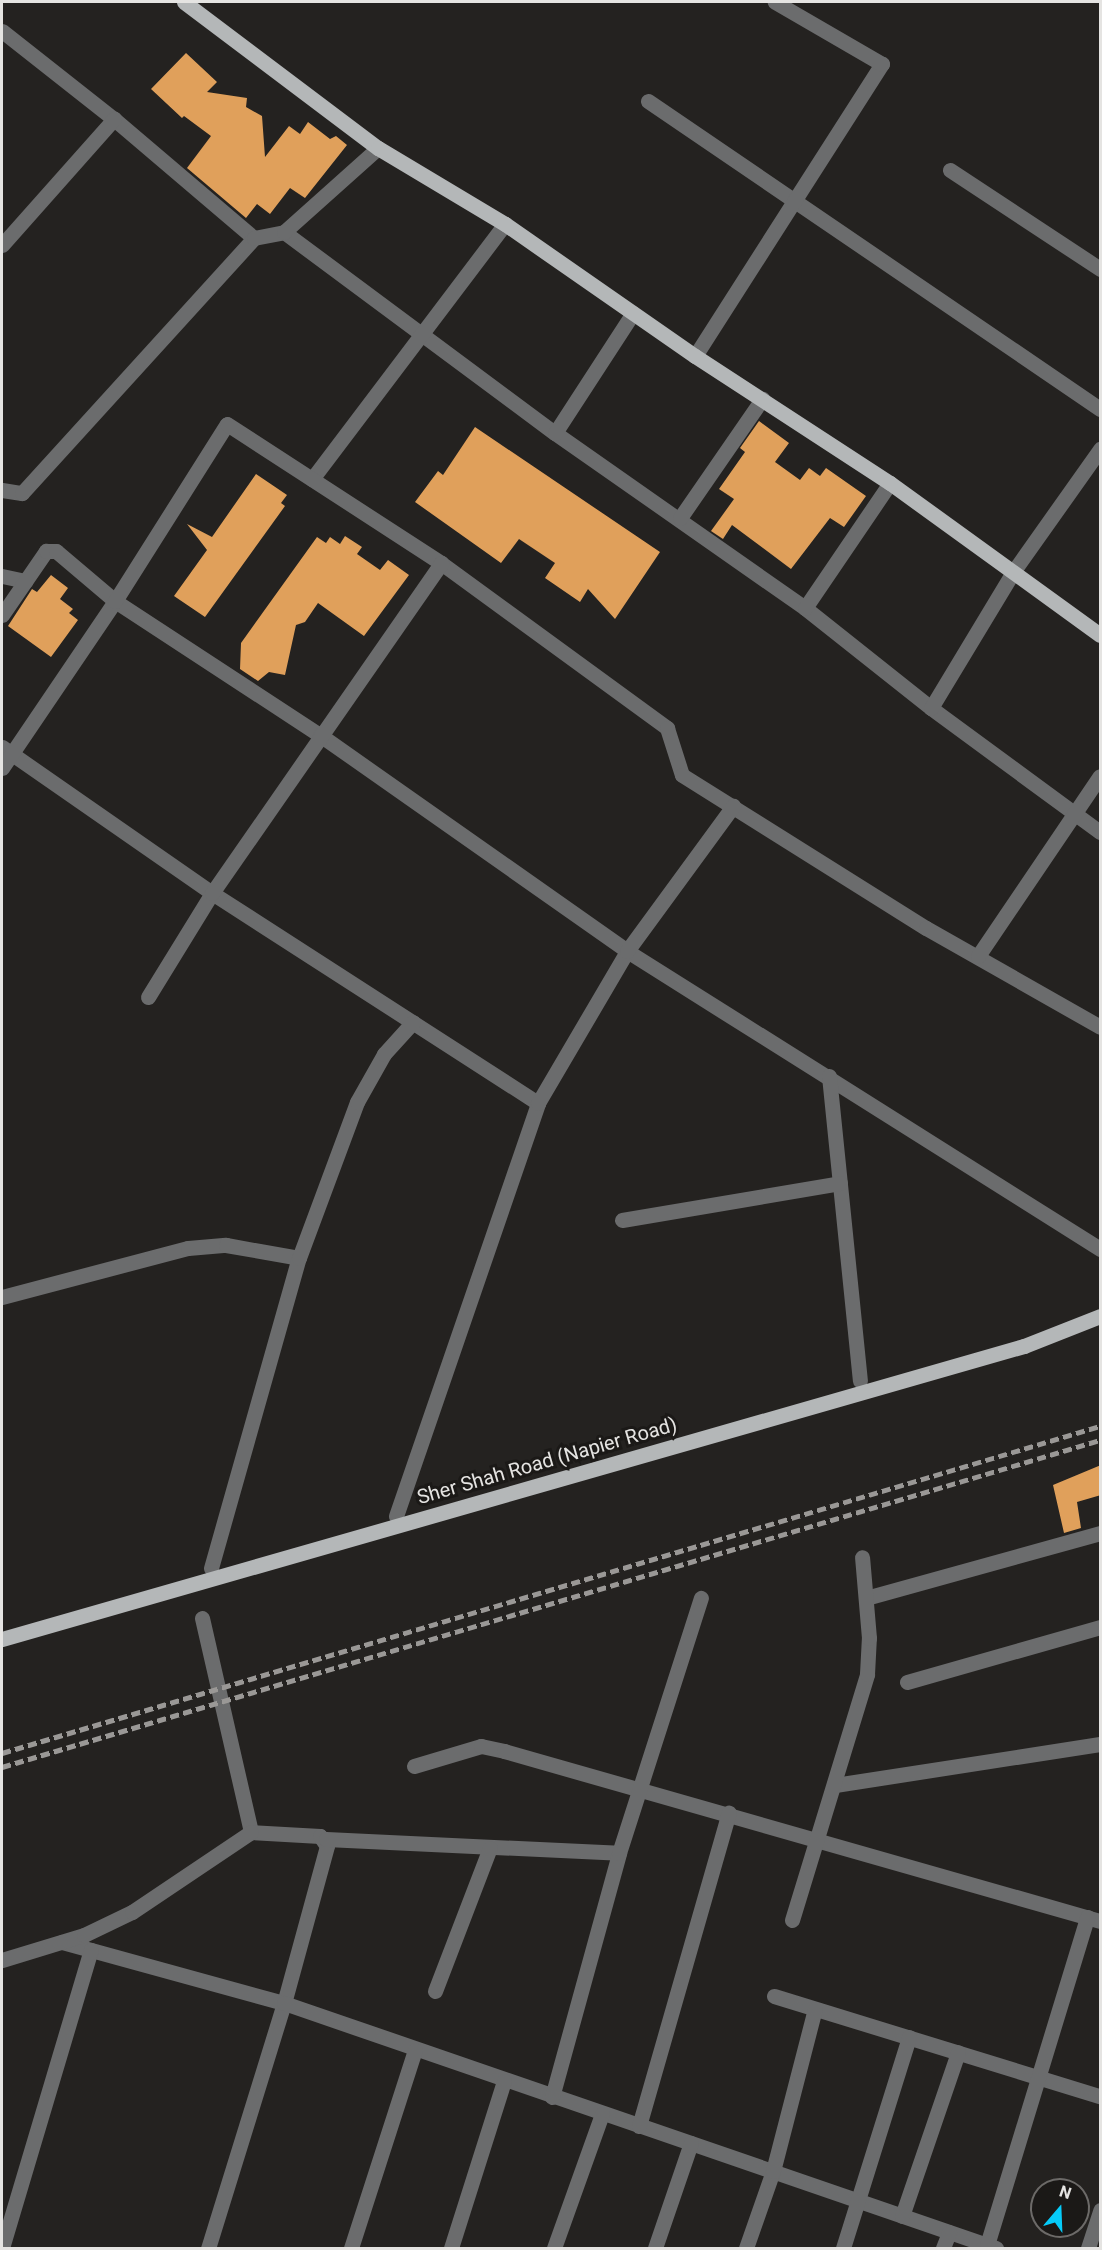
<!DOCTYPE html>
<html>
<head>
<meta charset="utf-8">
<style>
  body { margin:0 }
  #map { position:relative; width:1102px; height:2250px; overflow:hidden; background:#242220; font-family:Roboto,sans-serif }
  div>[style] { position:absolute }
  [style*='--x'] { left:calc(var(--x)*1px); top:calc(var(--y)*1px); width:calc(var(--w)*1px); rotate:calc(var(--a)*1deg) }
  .building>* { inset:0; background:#e0a05b }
  .minor>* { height:15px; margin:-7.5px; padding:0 7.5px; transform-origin:7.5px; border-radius:7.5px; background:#6b6c6d }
  .major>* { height:15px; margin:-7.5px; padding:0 7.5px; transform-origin:7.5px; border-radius:7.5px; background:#b4b7b8 }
  .rail>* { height:4.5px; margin-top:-2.25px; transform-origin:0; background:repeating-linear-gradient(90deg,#9a9896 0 9px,transparent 0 13.5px) }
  span { translate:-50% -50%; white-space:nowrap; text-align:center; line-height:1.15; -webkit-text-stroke:6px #1b1917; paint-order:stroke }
  .street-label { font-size:20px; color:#e5e4e2 }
  .frame { position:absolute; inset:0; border:3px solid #e5e4e2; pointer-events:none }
  .north { position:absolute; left:1030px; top:2178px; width:60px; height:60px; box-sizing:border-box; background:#1b1917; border:2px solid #6c6a68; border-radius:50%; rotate:19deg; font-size:16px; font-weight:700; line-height:24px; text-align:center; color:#e5e4e2 }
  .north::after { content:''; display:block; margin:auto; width:21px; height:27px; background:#06cbf9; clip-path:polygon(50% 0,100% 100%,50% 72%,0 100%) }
</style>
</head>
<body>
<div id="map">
  <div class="building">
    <div style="clip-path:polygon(186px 53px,217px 82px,207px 92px,247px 98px,246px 107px,262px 116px,265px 157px,289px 126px,300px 134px,308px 122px,330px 139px,336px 136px,347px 145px,305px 198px,290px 188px,270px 214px,257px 204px,246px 218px,187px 168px,211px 136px,184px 116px,182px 118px,151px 89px)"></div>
    <div style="clip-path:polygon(759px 421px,789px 443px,775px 462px,800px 480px,809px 468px,820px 476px,826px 468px,866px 496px,844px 527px,830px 518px,791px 569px,732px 525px,723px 539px,711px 531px,734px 499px,719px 489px,745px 452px,740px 448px)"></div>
    <div style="clip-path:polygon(475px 427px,660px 552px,615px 619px,588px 589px,580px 602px,545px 578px,555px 563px,519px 539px,501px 563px,415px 502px,438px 471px,443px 475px)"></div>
    <div style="clip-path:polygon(256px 474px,287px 495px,281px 503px,285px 506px,205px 617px,174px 596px,207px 550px,187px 524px,212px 537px)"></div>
    <div style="clip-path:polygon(345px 536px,362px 547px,357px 554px,380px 570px,388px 560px,409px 575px,364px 636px,318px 603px,305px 622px,296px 625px,285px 675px,269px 672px,258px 681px,240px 669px,241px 643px,317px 537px,326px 543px,330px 537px,340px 544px)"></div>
    <div style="clip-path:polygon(51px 575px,68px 588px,60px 599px,73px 609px,69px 613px,78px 620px,51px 657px,8px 626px,32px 589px,37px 592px)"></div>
    <div style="clip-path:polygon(1101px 1465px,1101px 1495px,1077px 1502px,1081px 1528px,1064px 1533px,1053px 1485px)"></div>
  </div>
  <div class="minor">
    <div style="--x:2;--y:31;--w:142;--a:38.2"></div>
    <div style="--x:114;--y:119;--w:184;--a:40.4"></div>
    <div style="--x:648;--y:101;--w:547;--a:34.27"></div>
    <div style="--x:950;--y:170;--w:180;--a:33.4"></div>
    <div style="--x:284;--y:232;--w:337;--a:36.6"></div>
    <div style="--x:555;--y:433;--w:305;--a:35"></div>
    <div style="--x:805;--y:608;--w:161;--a:38.4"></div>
    <div style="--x:931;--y:708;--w:210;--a:36.3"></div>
    <div style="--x:2;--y:245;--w:169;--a:-48.4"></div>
    <div style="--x:695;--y:356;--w:347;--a:-57.4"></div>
    <div style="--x:882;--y:64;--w:124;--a:-149.9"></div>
    <div style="--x:555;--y:433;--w:143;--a:-57"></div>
    <div style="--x:312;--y:479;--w:320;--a:-52.9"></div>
    <div style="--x:2;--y:490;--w:20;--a:9"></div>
    <div style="--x:22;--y:493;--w:345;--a:-47.7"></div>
    <div style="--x:254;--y:238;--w:31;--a:-11"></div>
    <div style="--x:284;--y:232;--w:126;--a:-41.8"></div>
    <div style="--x:680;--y:518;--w:145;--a:-55.4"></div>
    <div style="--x:2;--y:576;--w:24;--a:12"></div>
    <div style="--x:805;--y:608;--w:151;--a:-55.8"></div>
    <div style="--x:2;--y:615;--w:78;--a:-55.5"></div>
    <div style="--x:46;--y:551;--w:10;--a:0"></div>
    <div style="--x:56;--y:551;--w:77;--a:40.3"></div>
    <div style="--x:115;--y:601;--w:245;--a:33.2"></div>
    <div style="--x:320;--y:735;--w:375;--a:35.1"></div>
    <div style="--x:627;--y:951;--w:559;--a:32.21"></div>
    <div style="--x:931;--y:708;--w:159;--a:-58.9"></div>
    <div style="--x:1013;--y:572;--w:151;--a:-54.7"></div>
    <div style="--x:2;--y:747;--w:256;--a:34.8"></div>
    <div style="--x:212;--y:893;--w:388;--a:32.8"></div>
    <div style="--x:2;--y:768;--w:202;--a:-55.9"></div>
    <div style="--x:115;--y:601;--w:209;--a:-57.7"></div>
    <div style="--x:227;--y:424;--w:255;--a:33"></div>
    <div style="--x:441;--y:563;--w:280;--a:36.1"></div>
    <div style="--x:667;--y:728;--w:49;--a:72.3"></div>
    <div style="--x:682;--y:775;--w:288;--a:32.1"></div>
    <div style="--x:926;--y:928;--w:200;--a:29.6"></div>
    <div style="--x:978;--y:956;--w:217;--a:-55.9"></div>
    <div style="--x:148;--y:997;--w:122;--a:-58.4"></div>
    <div style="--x:212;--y:893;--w:402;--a:-55.2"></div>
    <div style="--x:829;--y:1076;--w:306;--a:84.2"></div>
    <div style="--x:622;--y:1220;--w:221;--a:-9.6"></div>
    <div style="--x:2;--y:1297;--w:192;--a:-14.8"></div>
    <div style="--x:188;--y:1248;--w:38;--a:-5"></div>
    <div style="--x:226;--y:1245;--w:74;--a:10.1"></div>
    <div style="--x:396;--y:1516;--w:437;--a:-71"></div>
    <div style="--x:538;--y:1103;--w:176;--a:-59.6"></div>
    <div style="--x:627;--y:951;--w:180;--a:-53.8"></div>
    <div style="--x:211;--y:1568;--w:322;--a:-74.2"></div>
    <div style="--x:299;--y:1258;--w:166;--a:-69.6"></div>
    <div style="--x:357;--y:1102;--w:55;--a:-60.6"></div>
    <div style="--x:384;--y:1054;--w:43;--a:-47.8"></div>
    <div style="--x:866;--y:1598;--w:243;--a:-15.5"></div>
    <div style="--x:202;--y:1618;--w:220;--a:77.1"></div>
    <div style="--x:251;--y:1832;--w:69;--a:3.3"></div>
    <div style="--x:320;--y:1836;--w:12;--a:55"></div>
    <div style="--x:327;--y:1846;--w:163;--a:105.3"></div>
    <div style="--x:284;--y:2003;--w:257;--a:107.2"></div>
    <div style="--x:907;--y:1682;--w:201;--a:-15.9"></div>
    <div style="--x:414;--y:1766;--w:70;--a:-16.6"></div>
    <div style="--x:481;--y:1746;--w:24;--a:12"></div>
    <div style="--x:504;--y:1751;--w:620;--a:15.92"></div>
    <div style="--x:835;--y:1785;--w:268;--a:-8.8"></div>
    <div style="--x:326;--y:1839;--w:293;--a:2.7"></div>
    <div style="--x:792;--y:1920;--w:257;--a:-73"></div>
    <div style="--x:867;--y:1674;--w:36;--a:-87"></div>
    <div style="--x:869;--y:1638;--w:81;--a:-94.9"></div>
    <div style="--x:62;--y:1942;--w:230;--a:15.4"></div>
    <div style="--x:284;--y:2003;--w:753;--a:18.99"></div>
    <div style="--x:2;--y:1960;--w:86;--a:-17"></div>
    <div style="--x:84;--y:1935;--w:53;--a:-25.6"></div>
    <div style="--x:132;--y:1912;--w:143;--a:-33.9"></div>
    <div style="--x:435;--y:1991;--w:153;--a:-69"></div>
    <div style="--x:774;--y:1996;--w:341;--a:17.1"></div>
    <div style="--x:552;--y:2097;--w:253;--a:-74.6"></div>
    <div style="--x:619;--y:1853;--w:268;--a:-72.2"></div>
    <div style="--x:639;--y:2126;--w:326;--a:-74"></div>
    <div style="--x:902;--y:2216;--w:173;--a:-71.1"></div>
    <div style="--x:987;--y:2245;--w:343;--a:-73"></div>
    <div style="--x:2;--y:2248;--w:311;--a:-73.4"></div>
    <div style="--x:351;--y:2248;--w:208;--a:-72.1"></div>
    <div style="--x:451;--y:2248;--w:175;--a:-72.4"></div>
    <div style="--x:554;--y:2248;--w:142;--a:-70.3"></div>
    <div style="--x:655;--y:2248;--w:111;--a:-71.1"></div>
    <div style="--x:746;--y:2248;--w:82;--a:-70.7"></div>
    <div style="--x:773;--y:2171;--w:167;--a:-75.5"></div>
    <div style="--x:843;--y:2248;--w:221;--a:-72.6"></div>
    <div style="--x:943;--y:2248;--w:17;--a:-69"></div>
    <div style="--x:1088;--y:2248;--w:40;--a:-72"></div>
  </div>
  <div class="major">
    <div style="--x:184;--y:2;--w:243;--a:37"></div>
    <div style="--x:378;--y:148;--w:148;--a:30.9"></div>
    <div style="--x:505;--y:224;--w:231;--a:34.8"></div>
    <div style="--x:695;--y:356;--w:233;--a:33.1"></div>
    <div style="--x:890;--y:483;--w:259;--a:35.9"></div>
    <div style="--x:2;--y:1639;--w:1063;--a:-16"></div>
    <div style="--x:1024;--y:1346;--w:82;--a:-21.5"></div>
  </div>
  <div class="rail">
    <div style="--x:2;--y:1753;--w:1146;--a:-16.58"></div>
    <div style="--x:2;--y:1767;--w:1146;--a:-16.58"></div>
  </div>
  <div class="street-label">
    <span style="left:547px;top:1461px;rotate:-16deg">Sher Shah Road (Napier Road)</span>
  </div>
  <div class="frame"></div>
  <div class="north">N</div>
</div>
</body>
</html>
